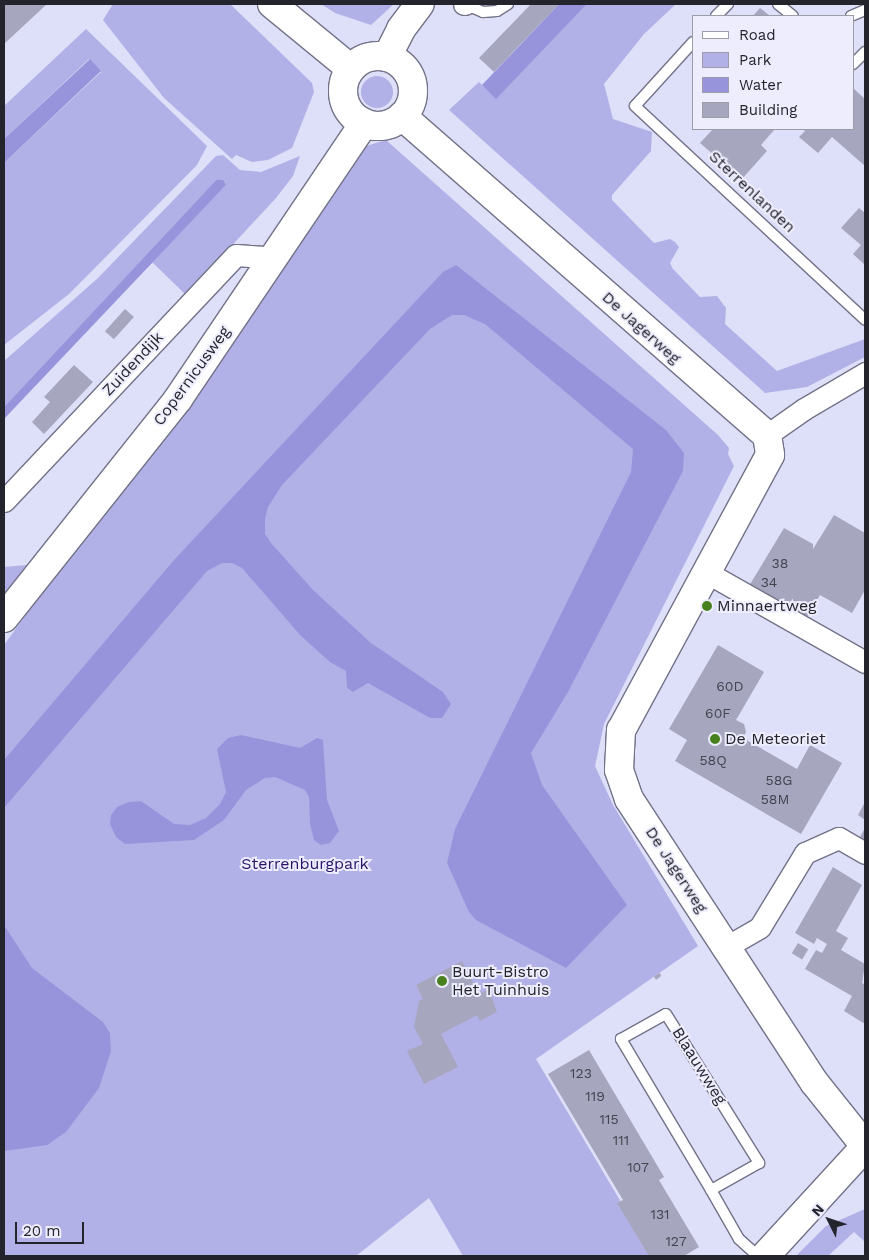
<!DOCTYPE html>
<html>
<head>
<meta charset="utf-8">
<style>
  body { margin:0 }
  #map { position:relative; width:869px; height:1260px; overflow:hidden; background:#dedff8; font-family:"Work Sans",sans-serif }
  div>[style] { position:absolute }
  [style*='--x'] { left:calc(var(--x)*1px); top:calc(var(--y)*1px); width:calc(var(--w)*1px); rotate:calc(var(--a)*1deg) }
  .green>* { inset:0; background:#b2b1e7 }
  .round { border-radius:50% }
  .water>* { inset:0; background:#9894dc }
  .building>* { inset:0; background:#a6a6be; transform-origin:0 0 }
  .roads { filter:drop-shadow(1px 0 #727288) drop-shadow(-1px 0 #727288) drop-shadow(0 1px #727288) drop-shadow(0 -1px #727288) }
  .lane>* { height:10px; margin:-5px; padding:0 5px; transform-origin:5px; border-radius:5px; background:#fff }
  .street>* { height:21px; margin:-10.5px; padding:0 10.5px; transform-origin:10.5px; border-radius:10.5px; background:#fff }
  .secondary>* { height:28px; margin:-14px; padding:0 14px; transform-origin:14px; border-radius:14px; background:#fff }
  .secondary>.ring { margin:-14px; padding:0; box-sizing:content-box; background:none; border:28px solid #fff; border-radius:50% }
  .dots>* { width:14px; height:14px; translate:-50% -50%; box-sizing:border-box; border:2px solid #ededfd; border-radius:50% }
  span { translate:-50% -50%; white-space:nowrap; text-align:center; line-height:1.15; -webkit-text-stroke:4px #ededfd; paint-order:stroke }
  .number-label { font-size:14px; color:#444451 }
  .number-label span { -webkit-text-stroke-width:0 }
  .street-label { font-size:16px; color:#24242d }
  .poi-label { font-size:16px; color:#24242d }
  .left { translate:0 -50%; text-align:left }
  .park-label { font-size:16px; color:#281367 }
  .frame { position:absolute; inset:0; border:5px solid #24242d; pointer-events:none }
  .legend { position:absolute; left:692px; top:15px; width:162px; height:115px; box-sizing:border-box; background:#ededfd; border:1px solid #9d9daa; margin:0; padding:6px 9px; list-style:none; font-size:15px; color:#24242d }
  .legend li { display:flex; align-items:center; gap:10px; height:25px }
  .legend b { width:25px; border:1px solid #9d9daa }
  .north { position:absolute; left:804px; top:1195px; width:50px; height:50px; -webkit-text-stroke:4px #ededfd; paint-order:stroke; rotate:311deg; font-size:14px; font-weight:700; line-height:20px; text-align:center; color:#24242d }
  .north::after { content:''; display:block; margin:auto; width:18px; height:22px; background:#24242d; clip-path:polygon(50% 0,100% 100%,50% 72%,0 100%) }
  .scale { position:absolute; left:15px; top:1222px; width:69px; height:22px; box-sizing:border-box; border:2px solid #24242d; border-top:0; padding-left:6px; font-size:15px; line-height:18px; white-space:nowrap; color:#24242d; -webkit-text-stroke:4px #ededfd; paint-order:stroke }
</style>
</head>
<body>
<div id="map">
  <div class="green">
    <div style="clip-path:polygon(113px 4px,230px 4px,312px 83px,314px 92px,292px 148px,268px 160px,252px 162px,236px 155px,232px 159px,164px 98px,103px 20px)"></div>
    <div style="clip-path:polygon(321px 4px,394px 4px,371px 25px,335px 13px)"></div>
    <div style="clip-path:polygon(587px 4px,676px 4px,644px 34px,604px 84px,613px 119px,652px 132px,651px 151px,612px 195px,612px 200px,654px 243px,670px 239px,675px 242px,679px 247px,670px 263px,673px 269px,700px 297px,717px 296px,726px 308px,725px 324px,777px 371px,865px 339px,865px 357px,807px 387px,765px 393px,449px 110px,479px 82px,496px 98px)"></div>
    <div style="clip-path:polygon(86px 29px,207px 146px,197px 165px,69px 294px,4px 345px,4px 163px,101px 72px,89px 59px,4px 139px,4px 106px)"></div>
    <div class="round" style="left:361px;top:76px;width:32px;height:32px"></div>
    <div style="clip-path:polygon(386px 140px,718px 435px,729px 448px,728px 454px,734px 466px,604px 724px,595px 766px,613px 805px,698px 946px,536px 1059px,653px 1256px,463px 1256px,429px 1198px,356px 1256px,4px 1256px,4px 645px,366px 146px)"></div>
    <div style="clip-path:polygon(223px 155px,240px 170px,261px 172px,300px 156px,293px 176px,276px 198px,186px 295px,152px 262px,226px 185px,216px 180px,4px 407px,4px 361px,98px 278px,216px 156px)"></div>
    <div style="clip-path:polygon(27px 565px,4px 596px,4px 567px)"></div>
    <div style="clip-path:polygon(865px 1209px,865px 1242px,854px 1232px,828px 1256px,796px 1256px,826px 1226px)"></div>
  </div>
  <div class="water">
    <div style="clip-path:polygon(559px 4px,587px 4px,496px 99px,482px 85px)"></div>
    <div style="clip-path:polygon(90px 59px,101px 71px,4px 163px,4px 139px)"></div>
    <div style="clip-path:polygon(216px 180px,223px 180px,226px 185px,4px 419px,4px 407px)"></div>
    <div style="clip-path:polygon(456px 265px,666px 430px,684px 453px,683px 471px,568px 692px,531px 753px,542px 785px,627px 905px,566px 968px,476px 920px,469px 912px,447px 863px,455px 829px,631px 472px,633px 449px,485px 324px,464px 315px,452px 315px,430px 329px,282px 485px,268px 507px,265px 519px,265px 534px,271px 543px,313px 590px,371px 643px,443px 692px,451px 704px,442px 718px,430px 718px,368px 683px,353px 692px,347px 688px,346px 671px,330px 662px,300px 635px,242px 568px,232px 563px,222px 563px,207px 571px,4px 808px,4px 760px,174px 560px,443px 272px)"></div>
    <div style="clip-path:polygon(241px 735px,300px 748px,317px 738px,323px 740px,327px 800px,339px 831px,330px 843px,321px 845px,314px 840px,310px 824px,309px 797px,305px 790px,275px 777px,265px 778px,246px 790px,224px 820px,194px 840px,125px 844px,116px 837px,110px 824px,111px 815px,117px 807px,129px 802px,141px 801px,174px 824px,190px 825px,206px 818px,220px 804px,226px 792px,217px 749px,228px 738px)"></div>
    <div style="clip-path:polygon(4px 925px,32px 968px,103px 1022px,110px 1033px,111px 1051px,99px 1088px,66px 1132px,47px 1145px,4px 1151px)"></div>
  </div>
  <div class="building">
    <div style="clip-path:polygon(4px 4px,47px 4px,4px 44px)"></div>
    <div style="clip-path:polygon(531px 4px,559px 4px,494px 72px,479px 58px)"></div>
    <div style="clip-path:polygon(760px 8px,770px 16px,753px 16px)"></div>
    <div style="clip-path:polygon(853px 88px,865px 99px,865px 166px,832px 137px,818px 153px,799px 137px,805px 131px,802px 129px,853px 129px)"></div>
    <div style="clip-path:polygon(713px 129px,775px 129px,761px 145px,767px 151px,742px 179px,700px 143px)"></div>
    <div style="clip-path:polygon(859px 208px,865px 213px,865px 265px,853px 254px,861px 245px,841px 228px)"></div>
    <div style="left:125px;top:309px;width:12px;height:30px;rotate:42deg"></div>
    <div style="clip-path:polygon(74px 365px,93px 382px,44px 434px,32px 422px,50px 402px,44px 397px)"></div>
    <div style="clip-path:polygon(834px 515px,865px 533px,865px 590px,852px 613px,820px 595px,806px 619px,749px 586px,784px 528px,813px 544px,813px 549px)"></div>
    <div style="clip-path:polygon(718px 645px,764px 672px,736px 720px,744px 724px,746px 732px,743px 738px,797px 769px,810px 745px,842px 763px,801px 834px,675px 761px,687px 740px,669px 729px)"></div>
    <div style="clip-path:polygon(865px 802px,865px 820px,858px 815px)"></div>
    <div style="clip-path:polygon(865px 828px,865px 840px,860px 837px)"></div>
    <div style="clip-path:polygon(833px 867px,862px 885px,836px 931px,848px 938px,841px 950px,865px 964px,862px 983px,865px 985px,865px 1024px,844px 1011px,852px 996px,805px 969px,816px 950px,822px 953px,827px 944px,817px 938px,814px 944px,795px 933px)"></div>
    <div style="left:798px;top:943px;width:12px;height:12px;rotate:31deg"></div>
    <div style="clip-path:polygon(462px 961px,479px 994px,489px 989px,497px 1012px,480px 1021px,477px 1015px,441px 1034px,458px 1067px,424px 1084px,407px 1051px,423px 1044px,414px 1027px,419px 1001px,423px 999px,416px 985px)"></div>
    <div style="clip-path:polygon(660px 973px,661px 976px,656px 980px,654px 976px)"></div>
    <div style="clip-path:polygon(589px 1050px,664px 1177px,659px 1180px,699px 1247px,684px 1256px,649px 1256px,617px 1203px,623px 1200px,548px 1074px)"></div>
  </div>
  <div class="roads">
    <div class="lane">
      <div style="--x:464;--y:4;--w:21;--a:23"></div>
      <div style="--x:483;--y:12;--w:14;--a:-4"></div>
      <div style="--x:497;--y:11;--w:13;--a:-32"></div>
      <div style="--x:778;--y:4;--w:19;--a:39"></div>
      <div style="--x:716;--y:16;--w:17;--a:-45"></div>
      <div style="--x:851;--y:16;--w:15;--a:-23"></div>
      <div style="--x:693;--y:42;--w:86;--a:132.2"></div>
      <div style="--x:635;--y:106;--w:314;--a:42.9"></div>
      <div style="--x:853;--y:64;--w:17;--a:-45"></div>
      <div style="--x:666;--y:1014;--w:176;--a:58"></div>
      <div style="--x:759;--y:1163;--w:55;--a:150.6"></div>
      <div style="--x:711;--y:1190;--w:176;--a:-120.8"></div>
      <div style="--x:621;--y:1039;--w:51;--a:-29.1"></div>
      <div style="--x:711;--y:1190;--w:56;--a:60.3"></div>
      <div style="--x:739;--y:1239;--w:25;--a:42"></div>
    </div>
    <div class="street">
      <div style="--x:464;--y:4;--w:1;--a:0"></div>
      <div style="--x:767;--y:435;--w:45;--a:-35.1"></div>
      <div style="--x:804;--y:409;--w:71;--a:-30.5"></div>
      <div style="--x:4;--y:501;--w:338;--a:-46.7"></div>
      <div style="--x:236;--y:255;--w:39;--a:4"></div>
      <div style="--x:706;--y:572;--w:183;--a:29.5"></div>
      <div style="--x:726;--y:947;--w:39;--a:-30"></div>
      <div style="--x:760;--y:927;--w:87;--a:-58.7"></div>
      <div style="--x:805;--y:853;--w:37;--a:-24"></div>
      <div style="--x:839;--y:838;--w:30;--a:30"></div>
    </div>
    <div class="secondary">
      <div style="--x:272;--y:4;--w:102;--a:39.4"></div>
      <div class="ring" style="left:343px;top:56px;width:42px;height:42px"></div>
      <div style="--x:387;--y:57;--w:31;--a:-63"></div>
      <div style="--x:401;--y:29;--w:31;--a:-53"></div>
      <div style="--x:402;--y:116;--w:485;--a:41.2"></div>
      <div style="--x:767;--y:435;--w:20;--a:81"></div>
      <div style="--x:770;--y:455;--w:313;--a:118.4"></div>
      <div style="--x:621;--y:730;--w:40;--a:92.9"></div>
      <div style="--x:619;--y:770;--w:31;--a:71"></div>
      <div style="--x:629;--y:799;--w:177;--a:56.8"></div>
      <div style="--x:726;--y:947;--w:161;--a:56.9"></div>
      <div style="--x:814;--y:1082;--w:82;--a:51.4"></div>
      <div style="--x:4;--y:618;--w:280;--a:-51.5"></div>
      <div style="--x:178;--y:399;--w:333;--a:-56"></div>
      <div style="--x:765;--y:1256;--w:148;--a:-47.5"></div>
    </div>
  </div>
  <div class="dots">
    <div style="left:707px;top:606px;background:#46811d"></div>
    <div style="left:715px;top:739px;background:#46811d"></div>
    <div style="left:442px;top:981px;background:#46811d"></div>
  </div>
  <div class="number-label">
    <span style="left:780px;top:563px">38</span>
    <span style="left:769px;top:582px">34</span>
    <span style="left:730px;top:686px">60D</span>
    <span style="left:718px;top:713px">60F</span>
    <span style="left:713px;top:760px">58Q</span>
    <span style="left:779px;top:780px">58G</span>
    <span style="left:775px;top:799px">58M</span>
    <span style="left:581px;top:1073px">123</span>
    <span style="left:595px;top:1096px">119</span>
    <span style="left:609px;top:1119px">115</span>
    <span style="left:621px;top:1140px">111</span>
    <span style="left:638px;top:1167px">107</span>
    <span style="left:660px;top:1214px">131</span>
    <span style="left:676px;top:1241px">127</span>
  </div>
  <div class="street-label">
    <span style="left:752px;top:192px;rotate:43deg">Sterrenlanden</span>
    <span style="left:641px;top:328px;rotate:42deg">De Jagerweg</span>
    <span style="left:133px;top:364px;rotate:-47deg">Zuidendijk</span>
    <span style="left:192px;top:376px;rotate:-54deg">Copernicusweg</span>
    <span style="left:676px;top:870px;rotate:57deg">De Jagerweg</span>
    <span style="left:699px;top:1066px;rotate:58deg">Blaauwweg</span>
  </div>
  <div class="poi-label">
    <span class="left" style="left:717px;top:606px">Minnaertweg</span>
    <span class="left" style="left:725px;top:739px">De Meteoriet</span>
    <span class="left" style="left:452px;top:981px">Buurt-Bistro<br>Het Tuinhuis</span>
  </div>
  <div class="park-label">
    <span style="left:305px;top:864px">Sterrenburgpark</span>
  </div>
  <div class="frame"></div>
  <ul class="legend">
  <li><b style="height:6px;background:#fff"></b>Road</li>
  <li><b style="height:14px;background:#b2b1e7"></b>Park</li>
  <li><b style="height:14px;background:#9894dc"></b>Water</li>
  <li><b style="height:14px;background:#a6a6be"></b>Building</li>
  </ul>
  <div class="north">N</div>
  <div class="scale">20 m</div>
</div>
</body>
</html>
